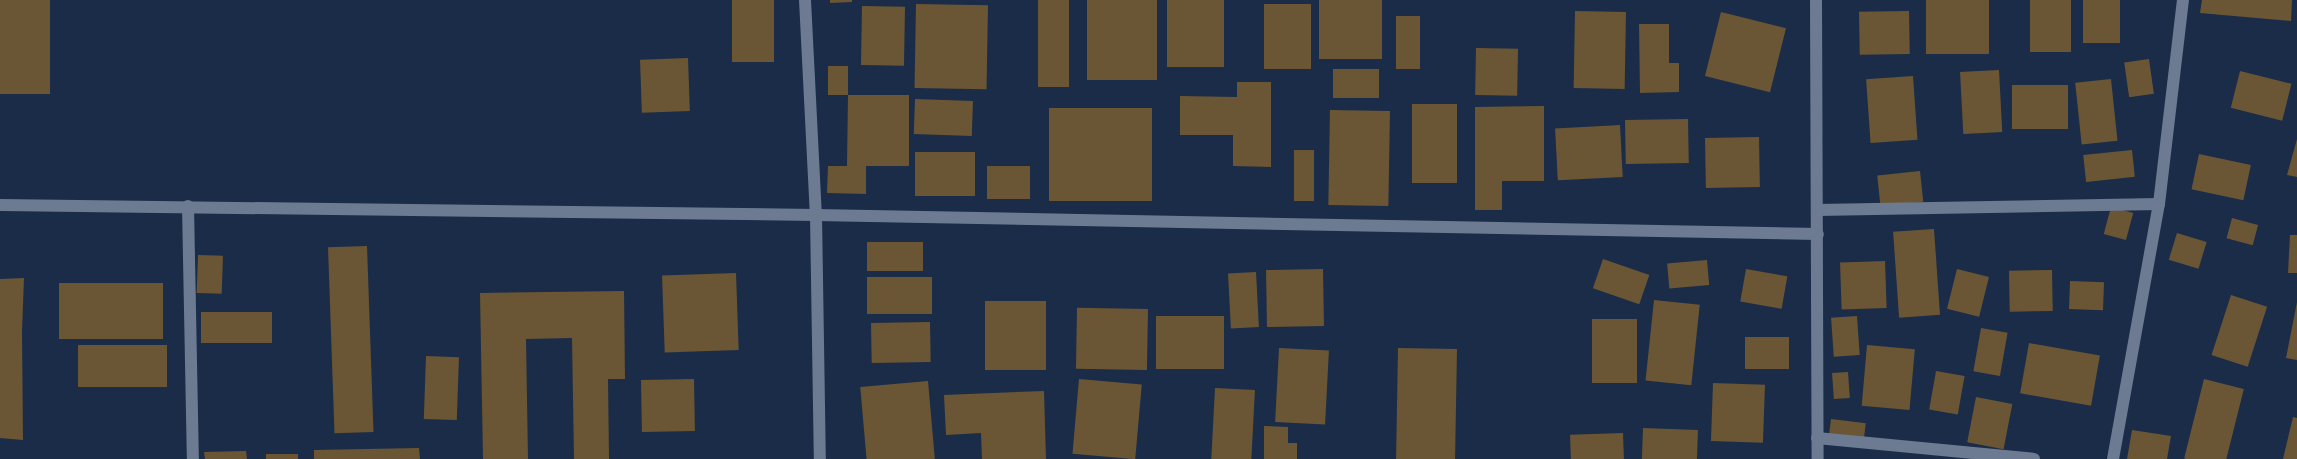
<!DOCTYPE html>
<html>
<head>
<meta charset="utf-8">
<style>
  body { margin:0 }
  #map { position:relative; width:2297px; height:459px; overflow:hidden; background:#1b2c48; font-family:"Golos Text",sans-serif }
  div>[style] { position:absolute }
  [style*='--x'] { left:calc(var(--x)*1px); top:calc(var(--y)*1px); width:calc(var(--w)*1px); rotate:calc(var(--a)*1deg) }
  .building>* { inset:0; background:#6a5634; transform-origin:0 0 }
  .minor>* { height:12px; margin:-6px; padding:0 6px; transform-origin:6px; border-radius:6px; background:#6d7b92 }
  span { translate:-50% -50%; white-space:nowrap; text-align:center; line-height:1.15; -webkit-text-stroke:4.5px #11223d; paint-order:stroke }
</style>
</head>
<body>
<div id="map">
  <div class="building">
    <div style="left:0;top:0;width:50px;height:94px"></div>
    <div style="left:732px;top:0;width:42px;height:62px"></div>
    <div style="clip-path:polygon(830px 0,852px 0,852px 2px,830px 3px)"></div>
    <div style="left:1038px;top:0;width:31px;height:87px"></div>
    <div style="left:1087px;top:0;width:70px;height:80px"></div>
    <div style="left:1167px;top:0;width:57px;height:67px"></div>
    <div style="left:1319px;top:0;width:63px;height:59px"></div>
    <div style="left:1926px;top:0;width:63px;height:54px"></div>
    <div style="left:2030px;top:0;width:41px;height:52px"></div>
    <div style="left:2083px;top:0;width:37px;height:43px"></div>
    <div style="clip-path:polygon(2202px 0,2292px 0,2291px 21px,2200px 13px)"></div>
    <div style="left:916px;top:4px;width:72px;height:84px;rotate:1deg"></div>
    <div style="left:1311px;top:4px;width:65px;height:47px;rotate:90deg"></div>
    <div style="left:862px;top:6px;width:43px;height:59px;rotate:1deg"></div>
    <div style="left:1575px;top:11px;width:51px;height:77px;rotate:1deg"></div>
    <div style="left:1909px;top:11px;width:43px;height:50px;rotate:89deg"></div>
    <div style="left:1721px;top:12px;width:67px;height:66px;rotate:14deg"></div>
    <div style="left:1396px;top:16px;width:24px;height:53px"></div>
    <div style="clip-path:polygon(1639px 24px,1669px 24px,1669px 63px,1679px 63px,1679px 92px,1640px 93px)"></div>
    <div style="left:1476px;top:48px;width:42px;height:47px;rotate:1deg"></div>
    <div style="left:688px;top:58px;width:53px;height:48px;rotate:88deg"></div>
    <div style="left:2149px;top:59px;width:35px;height:25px;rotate:82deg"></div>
    <div style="left:828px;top:66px;width:20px;height:29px"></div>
    <div style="left:1333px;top:69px;width:46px;height:29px"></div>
    <div style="left:1999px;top:70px;width:62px;height:39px;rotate:87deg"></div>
    <div style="left:2240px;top:71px;width:53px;height:38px;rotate:14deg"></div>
    <div style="left:1913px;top:76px;width:64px;height:47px;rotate:86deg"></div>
    <div style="left:2111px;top:79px;width:62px;height:36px;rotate:84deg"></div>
    <div style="clip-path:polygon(1237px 82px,1271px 82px,1271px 167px,1233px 166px,1233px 135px,1180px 135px,1180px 96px,1237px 97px)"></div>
    <div style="left:2068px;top:85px;width:44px;height:56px;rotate:90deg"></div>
    <div style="clip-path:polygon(848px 95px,909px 95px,909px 166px,866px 166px,866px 194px,827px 193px,828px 166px,847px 166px)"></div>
    <div style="left:915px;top:99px;width:58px;height:35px;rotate:2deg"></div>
    <div style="left:1457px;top:104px;width:79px;height:45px;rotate:90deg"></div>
    <div style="clip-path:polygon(1544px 106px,1544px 181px,1502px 181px,1502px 210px,1475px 210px,1475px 107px)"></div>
    <div style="left:1049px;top:108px;width:103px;height:93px"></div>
    <div style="left:1330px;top:110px;width:60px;height:95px;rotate:1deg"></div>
    <div style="left:1688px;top:119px;width:44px;height:63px;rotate:89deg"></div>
    <div style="left:1620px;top:125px;width:52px;height:65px;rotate:87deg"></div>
    <div style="left:1759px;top:137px;width:50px;height:54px;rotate:89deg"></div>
    <div style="clip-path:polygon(2297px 139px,2297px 177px,2287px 175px)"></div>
    <div style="left:1294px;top:150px;width:20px;height:51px"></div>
    <div style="left:2132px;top:150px;width:27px;height:49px;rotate:84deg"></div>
    <div style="left:915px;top:152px;width:60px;height:44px"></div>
    <div style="left:2199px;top:154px;width:53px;height:36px;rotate:12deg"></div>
    <div style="left:987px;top:166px;width:43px;height:33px"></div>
    <div style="left:1920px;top:171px;width:31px;height:43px;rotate:84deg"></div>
    <div style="left:2111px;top:207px;width:23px;height:28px;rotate:15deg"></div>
    <div style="left:2232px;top:218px;width:27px;height:21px;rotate:15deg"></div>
    <div style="left:1934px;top:229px;width:86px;height:41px;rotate:86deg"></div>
    <div style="left:2177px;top:233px;width:31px;height:28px;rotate:17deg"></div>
    <div style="clip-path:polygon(2290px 235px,2297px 235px,2297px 273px,2288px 273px)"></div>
    <div style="left:923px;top:242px;width:29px;height:56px;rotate:90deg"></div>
    <div style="left:367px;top:246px;width:186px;height:39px;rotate:88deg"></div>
    <div style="left:198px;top:255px;width:25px;height:38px;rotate:2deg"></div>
    <div style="left:1603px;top:259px;width:49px;height:31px;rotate:19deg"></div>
    <div style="left:1707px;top:260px;width:25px;height:40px;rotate:85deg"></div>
    <div style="left:1885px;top:261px;width:47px;height:45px;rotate:88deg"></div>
    <div style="left:1323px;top:269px;width:57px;height:57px;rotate:89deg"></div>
    <div style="left:1746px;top:269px;width:42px;height:33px;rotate:10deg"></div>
    <div style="left:1957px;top:269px;width:33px;height:41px;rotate:14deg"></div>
    <div style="left:2052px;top:270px;width:41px;height:43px;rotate:89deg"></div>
    <div style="left:1256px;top:272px;width:55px;height:28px;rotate:87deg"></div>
    <div style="left:736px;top:273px;width:77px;height:74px;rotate:88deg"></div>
    <div style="left:932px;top:277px;width:37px;height:65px;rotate:90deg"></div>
    <div style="clip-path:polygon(24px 278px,22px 331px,23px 440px,0 438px,0 279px)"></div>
    <div style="left:2070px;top:281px;width:34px;height:28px;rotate:2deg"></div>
    <div style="left:163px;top:283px;width:56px;height:104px;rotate:90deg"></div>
    <div style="clip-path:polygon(624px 291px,625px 379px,608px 379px,609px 459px,574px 459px,572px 338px,526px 339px,528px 459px,483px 459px,480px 293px)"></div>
    <div style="left:2231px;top:295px;width:38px;height:63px;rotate:18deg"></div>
    <div style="left:1654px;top:300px;width:46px;height:81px;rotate:6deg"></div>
    <div style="left:985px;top:301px;width:61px;height:69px"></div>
    <div style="clip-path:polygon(2297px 302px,2297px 360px,2286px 358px)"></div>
    <div style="left:1148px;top:309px;width:61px;height:71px;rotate:91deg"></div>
    <div style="left:201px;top:312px;width:71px;height:31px"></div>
    <div style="left:1156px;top:316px;width:68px;height:53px"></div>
    <div style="left:1857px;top:316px;width:39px;height:26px;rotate:86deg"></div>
    <div style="left:1592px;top:319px;width:45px;height:64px"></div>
    <div style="left:930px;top:322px;width:40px;height:59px;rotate:89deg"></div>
    <div style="left:1981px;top:328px;width:27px;height:44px;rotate:10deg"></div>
    <div style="left:1745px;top:337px;width:44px;height:32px"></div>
    <div style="left:2029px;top:343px;width:72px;height:51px;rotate:10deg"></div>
    <div style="left:167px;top:345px;width:42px;height:89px;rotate:90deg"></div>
    <div style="left:1867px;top:345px;width:48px;height:61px;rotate:5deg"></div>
    <div style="left:1279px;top:348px;width:50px;height:74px;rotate:3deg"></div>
    <div style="left:1398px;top:348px;width:59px;height:111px;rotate:1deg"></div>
    <div style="left:426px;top:356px;width:33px;height:63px;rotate:2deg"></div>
    <div style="left:1936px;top:371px;width:29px;height:39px;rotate:10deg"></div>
    <div style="left:1848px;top:372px;width:26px;height:16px;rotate:86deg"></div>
    <div style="left:694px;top:379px;width:52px;height:53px;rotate:89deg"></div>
    <div style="left:1079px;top:379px;width:63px;height:75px;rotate:5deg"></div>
    <div style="left:2204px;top:379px;width:41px;height:82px;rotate:14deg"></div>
    <div style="left:928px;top:381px;width:78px;height:68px;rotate:85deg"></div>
    <div style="left:1713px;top:383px;width:52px;height:58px;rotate:2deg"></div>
    <div style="left:1215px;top:388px;width:40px;height:71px;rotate:3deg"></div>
    <div style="clip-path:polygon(1044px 391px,1046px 459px,982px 459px,981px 433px,946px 435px,944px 395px)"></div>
    <div style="left:1976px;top:397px;width:37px;height:46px;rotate:11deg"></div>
    <div style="clip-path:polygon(2293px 417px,2297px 418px,2297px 459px,2283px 459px)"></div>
    <div style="left:1831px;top:419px;width:35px;height:18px;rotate:7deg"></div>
    <div style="clip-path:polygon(1264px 426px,1288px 427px,1288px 443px,1297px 443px,1297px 459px,1264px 459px)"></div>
    <div style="left:1643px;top:428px;width:55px;height:31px;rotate:2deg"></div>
    <div style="clip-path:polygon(2132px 430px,2171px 436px,2167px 459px,2127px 459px)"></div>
    <div style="left:1623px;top:433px;width:26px;height:53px;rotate:88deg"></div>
    <div style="clip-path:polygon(419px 448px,420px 459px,314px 459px,314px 450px)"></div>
    <div style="clip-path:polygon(246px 451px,247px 459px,205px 459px,204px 452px)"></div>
    <div style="left:266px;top:454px;width:32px;height:5px"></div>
  </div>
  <div class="minor">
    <div style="--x:805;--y:0;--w:215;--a:87.1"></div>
    <div style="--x:816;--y:215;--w:244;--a:89.1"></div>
    <div style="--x:1816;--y:0;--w:459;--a:89.8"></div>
    <div style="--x:0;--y:205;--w:816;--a:0.7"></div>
    <div style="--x:816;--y:215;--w:1002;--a:1.09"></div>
    <div style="--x:188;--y:206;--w:253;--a:88.9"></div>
    <div style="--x:1817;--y:210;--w:342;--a:-1"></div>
    <div style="--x:1817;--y:438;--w:218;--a:5.5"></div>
    <div style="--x:2113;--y:459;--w:259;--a:-79.8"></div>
    <div style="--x:2159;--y:204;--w:205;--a:-83.3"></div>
  </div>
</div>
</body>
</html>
